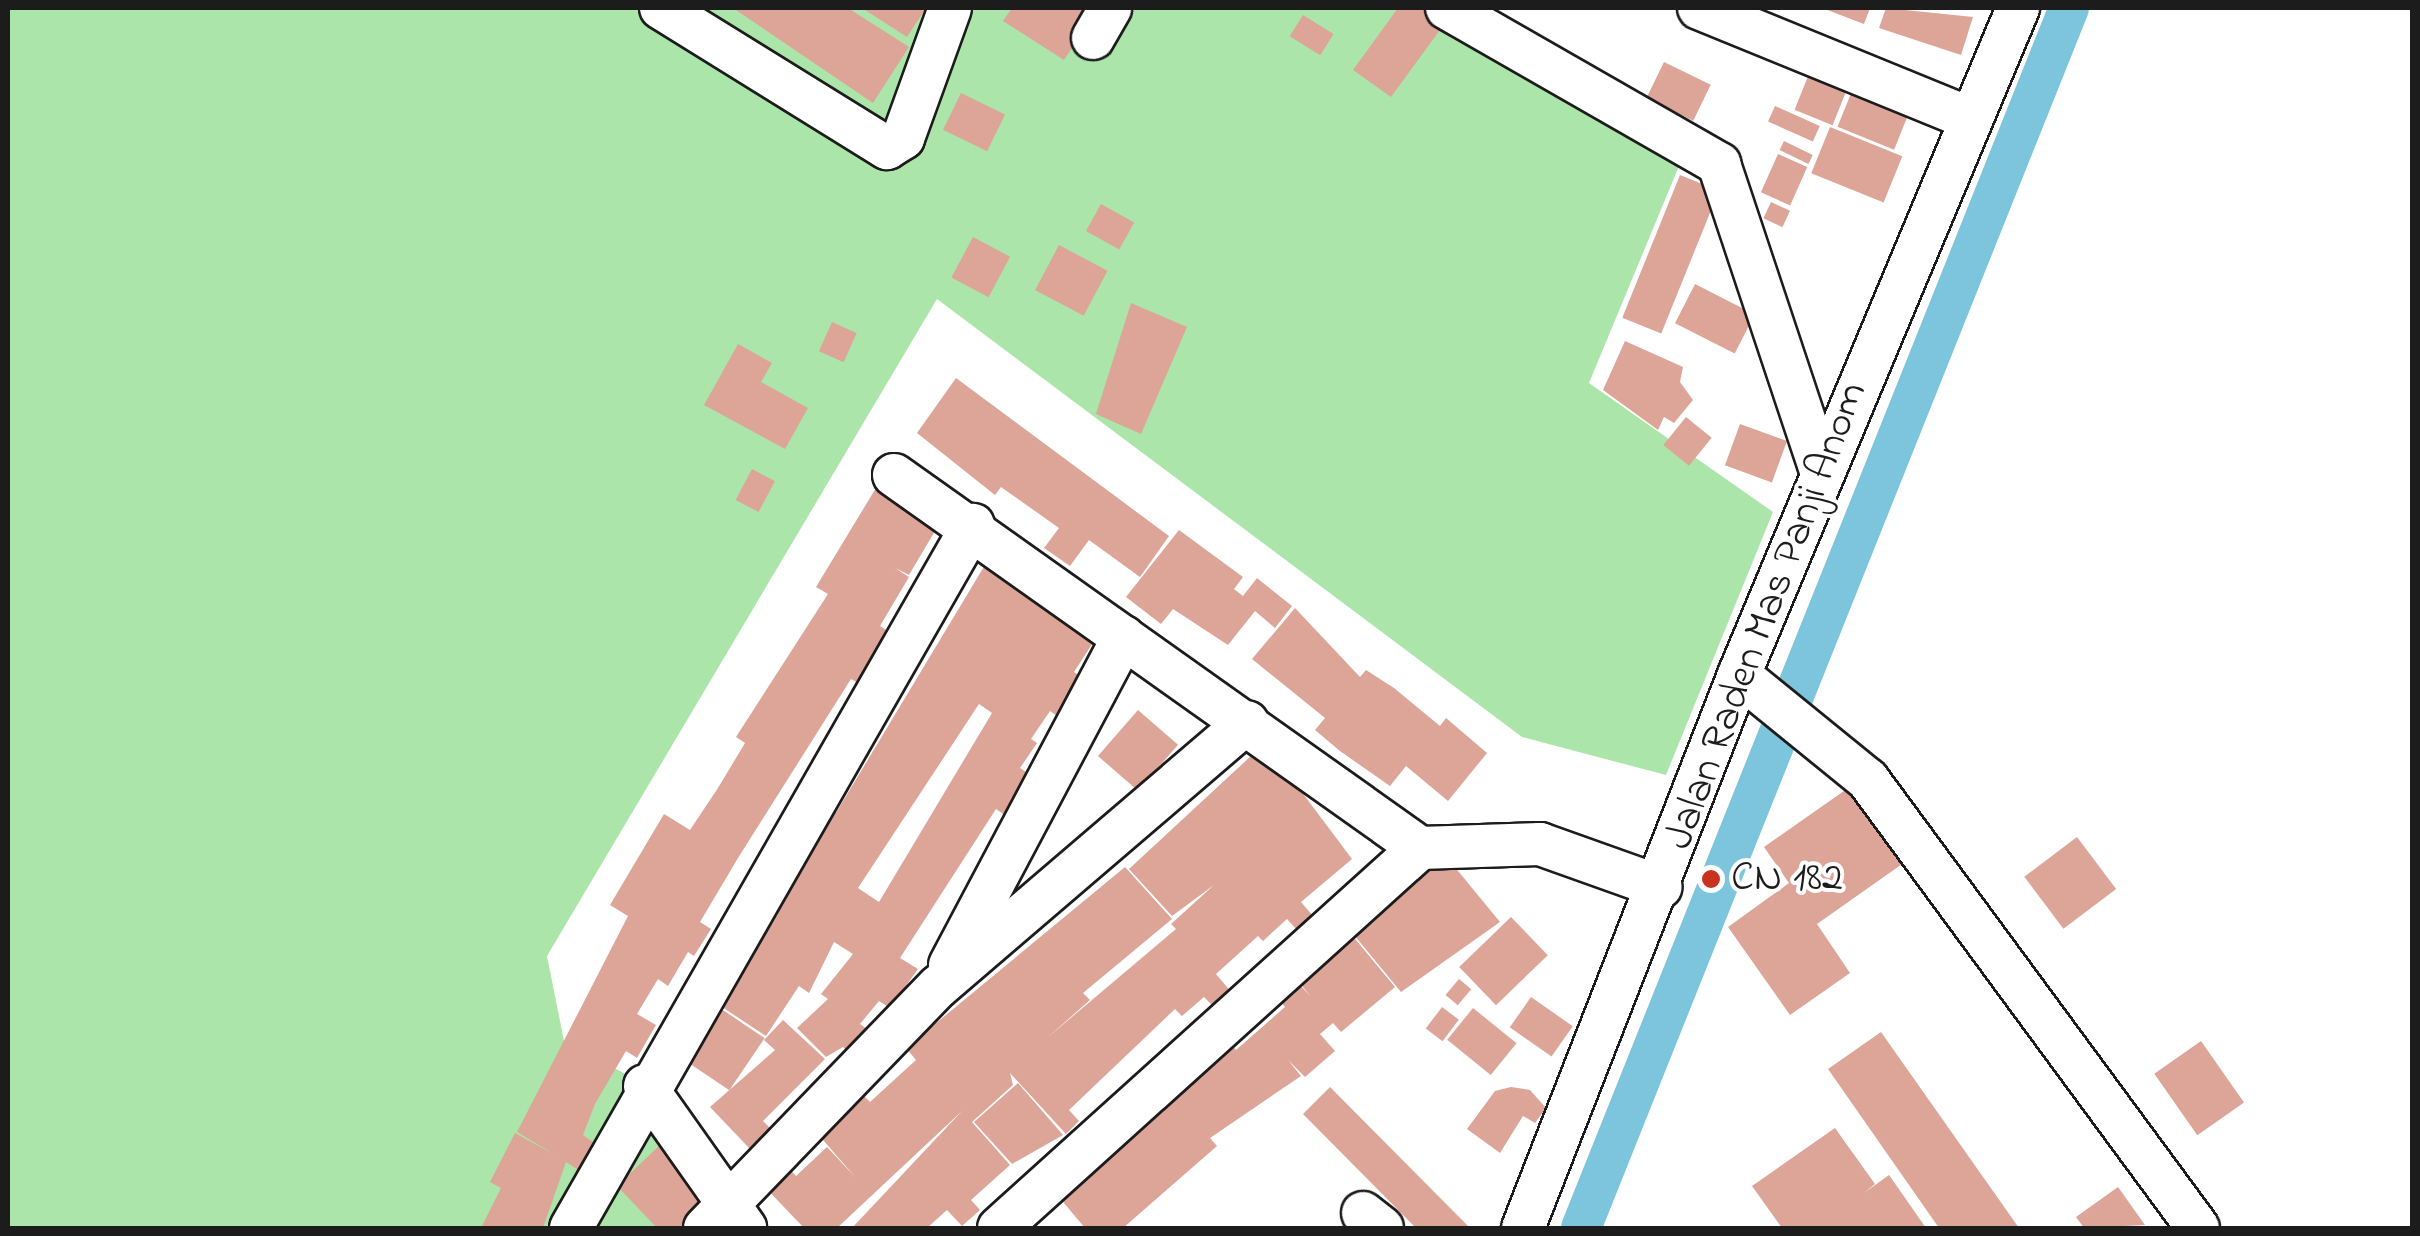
<!DOCTYPE html>
<html>
<head>
<meta charset="utf-8">
<style>
  body { margin:0 }
  #map { position:relative; width:2420px; height:1236px; overflow:hidden; background:#fff; font-family:"Indie Flower",sans-serif }
  div>[style] { position:absolute }
  [style*='--x'] { left:calc(var(--x)*1px); top:calc(var(--y)*1px); width:calc(var(--w)*1px); rotate:calc(var(--a)*1deg) }
  .green>* { inset:0; background:#ace5aa }
  .canal>* { height:40px; margin:-20px; padding:0 20px; transform-origin:20px; border-radius:20px; background:#7cc5dc }
  .building>* { inset:0; background:#dda498; transform-origin:0 0 }
  .roads { filter:drop-shadow(2px 0 #1c1c1c) drop-shadow(-2px 0 #1c1c1c) drop-shadow(0 2px #1c1c1c) drop-shadow(0 -2px #1c1c1c) }
  .minor>* { height:42px; margin:-21px; padding:0 21px; transform-origin:21px; border-radius:21px; background:#fff }
  .dots>* { width:28px; height:28px; translate:-50% -50%; box-sizing:border-box; border:5px solid #fff; border-radius:50% }
  span { translate:-50% -50%; white-space:nowrap; text-align:center; line-height:1.15; -webkit-text-stroke:8px #fff; paint-order:stroke }
  .street-label { font-size:42px; color:#1c1c1c }
  .poi-label { font-size:42px; color:#1c1c1c }
  .left { translate:0 -50%; text-align:left }
  .frame { position:absolute; inset:0; border:10px solid #1c1c1c; pointer-events:none }
</style>
</head>
<body>
<div id="map">
  <div class="green">
    <div style="clip-path:polygon(8px 8px,1477px 8px,1684px 154px,1589px 383px,1773px 512px,1666px 775px,1522px 737px,937px 299px,547px 956px,564px 1041px,631px 1077px,731px 1228px,8px 1228px)"></div>
  </div>
  <div class="canal">
    <div style="--x:1581;--y:1228;--w:1314;--a:-68.2"></div>
  </div>
  <div class="building">
    <div style="clip-path:polygon(733px 8px,848px 8px,909px 47px,873px 103px)"></div>
    <div style="clip-path:polygon(862px 8px,926px 8px,907px 37px)"></div>
    <div style="clip-path:polygon(1012px 8px,1091px 8px,1096px 11px,1064px 60px,1003px 21px)"></div>
    <div style="clip-path:polygon(1398px 8px,1424px 8px,1445px 23px,1391px 97px,1353px 70px)"></div>
    <div style="clip-path:polygon(1822px 8px,1870px 8px,1864px 24px)"></div>
    <div style="clip-path:polygon(1886px 8px,1973px 17px,1961px 55px,1879px 28px)"></div>
    <div style="left:1303px;top:15px;width:36px;height:25px;rotate:32deg"></div>
    <div style="left:1664px;top:62px;width:52px;height:40px;rotate:26deg"></div>
    <div style="left:1811px;top:69px;width:41px;height:44px;rotate:22deg"></div>
    <div style="left:1854px;top:86px;width:61px;height:44px;rotate:22deg"></div>
    <div style="left:961px;top:93px;width:49px;height:41px;rotate:26deg"></div>
    <div style="left:1775px;top:106px;width:49px;height:17px;rotate:24deg"></div>
    <div style="left:1830px;top:127px;width:78px;height:50px;rotate:22deg"></div>
    <div style="left:1784px;top:141px;width:32px;height:10px;rotate:26deg"></div>
    <div style="left:1778px;top:154px;width:32px;height:42px;rotate:24deg"></div>
    <div style="left:1680px;top:175px;width:42px;height:154px;rotate:22deg"></div>
    <div style="left:1771px;top:202px;width:21px;height:18px;rotate:25deg"></div>
    <div style="left:1101px;top:204px;width:38px;height:31px;rotate:29deg"></div>
    <div style="left:973px;top:237px;width:42px;height:46px;rotate:28deg"></div>
    <div style="left:1059px;top:245px;width:55px;height:51px;rotate:28deg"></div>
    <div style="left:1695px;top:284px;width:67px;height:44px;rotate:27deg"></div>
    <div style="clip-path:polygon(1131px 303px,1187px 327px,1141px 434px,1096px 414px)"></div>
    <div style="left:832px;top:322px;width:27px;height:32px;rotate:24deg"></div>
    <div style="clip-path:polygon(1625px 341px,1683px 367px,1680px 382px,1693px 400px,1674px 423px,1664px 417px,1658px 430px,1603px 390px)"></div>
    <div style="clip-path:polygon(738px 344px,772px 363px,761px 382px,808px 408px,785px 449px,704px 405px)"></div>
    <div style="clip-path:polygon(956px 378px,1169px 536px,1140px 577px,1089px 540px,1070px 566px,1044px 548px,1059px 528px,1001px 487px,995px 495px,917px 433px)"></div>
    <div style="left:1686px;top:417px;width:33px;height:36px;rotate:39deg"></div>
    <div style="left:1740px;top:424px;width:50px;height:44px;rotate:20deg"></div>
    <div style="left:752px;top:469px;width:26px;height:35px;rotate:28deg"></div>
    <div style="clip-path:polygon(876px 488px,938px 526px,909px 575px,895px 568px,909px 577px,880px 626px,891px 633px,860px 684px,851px 679px,738px 858px,700px 922px,711px 929px,694px 956px,688px 952px,668px 986px,658px 979px,637px 1014px,656px 1025px,637px 1058px,626px 1051px,595px 1104px,583px 1135px,596px 1144px,580px 1171px,566px 1162px,543px 1228px,481px 1228px,501px 1188px,490px 1182px,515px 1133px,555px 1155px,517px 1132px,628px 916px,610px 905px,664px 814px,690px 830px,718px 788px,745px 743px,736px 737px,828px 594px,816px 587px)"></div>
    <div style="clip-path:polygon(1179px 530px,1243px 577px,1234px 589px,1243px 596px,1257px 578px,1292px 606px,1275px 628px,1255px 611px,1228px 645px,1173px 609px,1161px 624px,1126px 597px)"></div>
    <div style="clip-path:polygon(evenodd,985px 565px,1096px 638px,1074px 672px,1090px 683px,1063px 720px,1050px 711px,1031px 739px,1037px 743px,1020px 768px,1032px 776px,1006px 816px,996px 809px,900px 958px,918px 969px,890px 1008px,879px 1001px,860px 1024px,875px 1035px,851px 1055px,843px 1047px,826px 1057px,797px 1028px,828px 999px,821px 994px,853px 954px,834px 942px,809px 993px,799px 986px,766px 1036px,719px 1005px,778px 914px,765px 906px,837px 811px,985px 565px,979px 704px,992px 713px,879px 902px,858px 888px,979px 704px)"></div>
    <div style="clip-path:polygon(1295px 608px,1360px 677px,1366px 670px,1394px 688px,1440px 726px,1446px 718px,1487px 753px,1448px 801px,1406px 766px,1390px 786px,1340px 751px,1315px 730px,1325px 718px,1252px 659px)"></div>
    <div style="left:1138px;top:710px;width:53px;height:61px;rotate:41deg"></div>
    <div style="clip-path:polygon(1265px 743px,1352px 859px,1301px 902px,1313px 916px,1297px 930px,1287px 919px,1263px 941px,1258px 936px,1216px 974px,1232px 993px,1215px 1008px,1204px 997px,1182px 1016px,1175px 1009px,1069px 1110px,1079px 1121px,1066px 1134px,1010px 1073px,1013px 1085px,972px 1122px,1010px 1165px,971px 1200px,980px 1210px,962px 1226px,947px 1210px,927px 1228px,852px 1228px,962px 1111px,837px 1228px,804px 1228px,761px 1183px,783px 1162px,796px 1176px,827px 1147px,856px 1178px,817px 1133px,862px 1094px,870px 1102px,916px 1060px,906px 1048px,1125px 867px,1172px 919px,1083px 993px,1090px 1000px,1047px 1038px,1176px 929px,1171px 924px,1214px 885px,1172px 916px,1129px 869px)"></div>
    <div style="clip-path:polygon(1851px 786px,1905px 862px,1817px 924px,1850px 973px,1790px 1015px,1728px 927px,1789px 883px,1764px 847px)"></div>
    <div style="left:2077px;top:837px;width:65px;height:66px;rotate:53deg"></div>
    <div style="clip-path:polygon(1440px 849px,1500px 922px,1401px 992px,1354px 935px)"></div>
    <div style="left:1511px;top:917px;width:53px;height:72px;rotate:46deg"></div>
    <div style="clip-path:polygon(1346px 928px,1395px 987px,1341px 1032px,1333px 1023px,1320px 1034px,1335px 1051px,1305px 1077px,1288px 1060px,1301px 1076px,1210px 1138px,1217px 1146px,1123px 1228px,1085px 1228px,1058px 1196px,1224px 1037px,1236px 1050px,1285px 1007px,1274px 993px,1292px 976px,1311px 997px,1292px 973px)"></div>
    <div style="left:1459px;top:979px;width:16px;height:21px;rotate:40deg"></div>
    <div style="left:1531px;top:997px;width:51px;height:37px;rotate:35deg"></div>
    <div style="left:714px;top:1004px;width:61px;height:63px;rotate:34deg"></div>
    <div style="left:1442px;top:1007px;width:21px;height:27px;rotate:37deg"></div>
    <div style="left:1473px;top:1008px;width:56px;height:41px;rotate:39deg"></div>
    <div style="clip-path:polygon(783px 1020px,825px 1059px,763px 1121px,772px 1130px,751px 1150px,710px 1107px,775px 1050px,764px 1040px)"></div>
    <div style="clip-path:polygon(1881px 1032px,2019px 1228px,1939px 1228px,1828px 1069px)"></div>
    <div style="left:2201px;top:1041px;width:75px;height:57px;rotate:55deg"></div>
    <div style="clip-path:polygon(1018px 1083px,1063px 1135px,1012px 1164px,974px 1122px)"></div>
    <div style="clip-path:polygon(1330px 1087px,1470px 1228px,1416px 1228px,1303px 1114px)"></div>
    <div style="clip-path:polygon(1511px 1087px,1530px 1090px,1546px 1108px,1535px 1123px,1523px 1116px,1500px 1153px,1467px 1129px,1495px 1091px)"></div>
    <div style="clip-path:polygon(1835px 1128px,1875px 1184px,1864px 1193px,1889px 1175px,1926px 1228px,1782px 1228px,1752px 1186px)"></div>
    <div style="clip-path:polygon(663px 1142px,716px 1198px,684px 1228px,657px 1228px,617px 1186px)"></div>
    <div style="clip-path:polygon(2118px 1187px,2145px 1225px,2084px 1228px,2076px 1217px)"></div>
  </div>
  <div class="roads">
    <div class="minor">
      <div style="--x:661;--y:8;--w:266;--a:31.8"></div>
      <div style="--x:887;--y:148;--w:19;--a:-32"></div>
      <div style="--x:903;--y:138;--w:138;--a:-70.1"></div>
      <div style="--x:1447;--y:8;--w:314;--a:29.8"></div>
      <div style="--x:1719;--y:164;--w:327;--a:71.6"></div>
      <div style="--x:1699;--y:8;--w:291;--a:22.2"></div>
      <div style="--x:1093;--y:38;--w:34;--a:-60"></div>
      <div style="--x:894;--y:475;--w:645;--a:35.34"></div>
      <div style="--x:1739;--y:675;--w:166;--a:39.1"></div>
      <div style="--x:1868;--y:780;--w:556;--a:53.62"></div>
      <div style="--x:950;--y:965;--w:371;--a:-62.1"></div>
      <div style="--x:645;--y:1086;--w:174;--a:54.8"></div>
      <div style="--x:1363;--y:1213;--w:24;--a:38"></div>
      <div style="--x:571;--y:1228;--w:810;--a:-60.24"></div>
      <div style="--x:705;--y:1228;--w:335;--a:-46"></div>
      <div style="--x:938;--y:987;--w:407;--a:-40.6"></div>
      <div style="--x:999;--y:1228;--w:567;--a:-42.07"></div>
      <div style="--x:1420;--y:848;--w:120;--a:-1.9"></div>
      <div style="--x:1540;--y:844;--w:128;--a:19.6"></div>
      <div style="--x:1523;--y:1228;--w:594;--a:-68.66"></div>
      <div style="--x:1739;--y:675;--w:723;--a:-67.3"></div>
    </div>
  </div>
  <div class="dots">
    <div style="left:1711px;top:879px;background:#c8321e"></div>
  </div>
  <div class="street-label">
    <span style="left:1767px;top:616px;rotate:-69deg">Jalan Raden Mas Panji Anom</span>
  </div>
  <div class="poi-label">
    <span class="left" style="left:1731px;top:879px">CN 182</span>
  </div>
  <div class="frame"></div>
</div>
</body>
</html>
